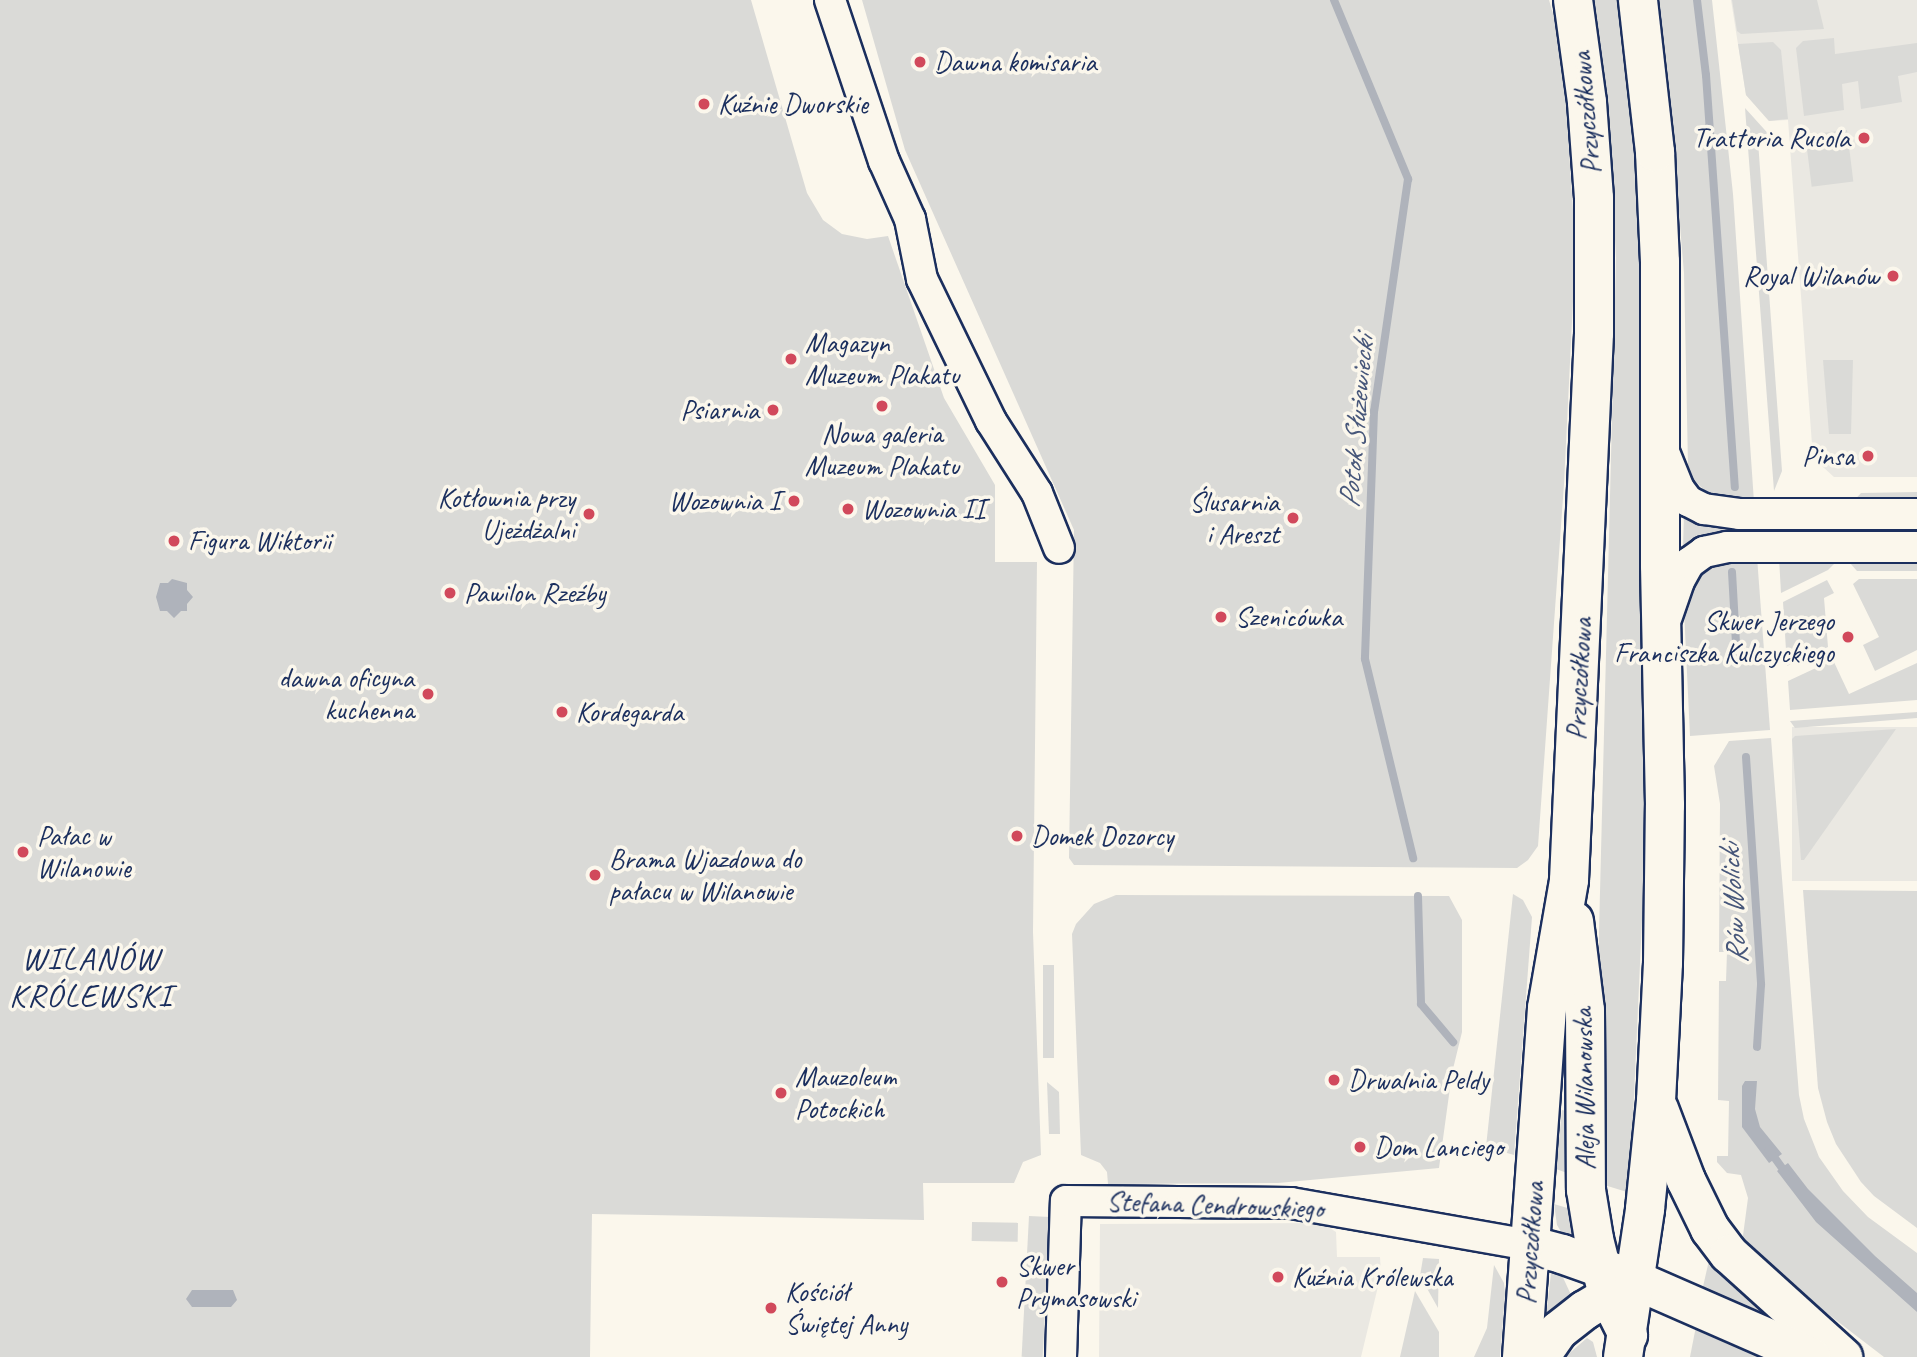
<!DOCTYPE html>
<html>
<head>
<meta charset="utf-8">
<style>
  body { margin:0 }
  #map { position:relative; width:1917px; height:1357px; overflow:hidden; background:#fbf7ec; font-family:Caveat,sans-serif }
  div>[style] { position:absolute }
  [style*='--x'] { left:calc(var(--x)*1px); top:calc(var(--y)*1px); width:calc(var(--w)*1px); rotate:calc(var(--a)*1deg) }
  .built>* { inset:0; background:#eae8e2; transform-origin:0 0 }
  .green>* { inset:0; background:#dadad7; transform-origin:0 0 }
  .water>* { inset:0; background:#afb3bb }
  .stream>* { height:8px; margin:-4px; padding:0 4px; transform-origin:4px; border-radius:4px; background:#afb3bb }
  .roads { filter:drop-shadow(2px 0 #1b2f5e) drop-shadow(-2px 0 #1b2f5e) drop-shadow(0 2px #1b2f5e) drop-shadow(0 -2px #1b2f5e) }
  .minor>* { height:30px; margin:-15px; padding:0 15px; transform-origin:15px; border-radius:15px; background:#fbf7ec }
  .major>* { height:38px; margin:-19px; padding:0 19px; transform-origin:19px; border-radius:19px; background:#fbf7ec }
  .dots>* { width:19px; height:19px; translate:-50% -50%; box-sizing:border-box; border:4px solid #fbf7ec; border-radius:50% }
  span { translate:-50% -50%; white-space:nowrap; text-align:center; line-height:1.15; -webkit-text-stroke:7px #fbf7ec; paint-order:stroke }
  .poi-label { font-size:28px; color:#1b2f5e }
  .left { translate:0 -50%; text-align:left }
  .right { translate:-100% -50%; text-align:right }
  .street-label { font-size:28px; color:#1b2f5e }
  .water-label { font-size:30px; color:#47577a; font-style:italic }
  .quarter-label { font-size:32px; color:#1b2f5e; letter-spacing:2px }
</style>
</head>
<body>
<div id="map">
  <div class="built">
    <div style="clip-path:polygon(1731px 0,1917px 0,1917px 477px,1834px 477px,1813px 458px,1788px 120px,1769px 121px,1746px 95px)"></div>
    <div style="left:1917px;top:727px;width:154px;height:125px;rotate:90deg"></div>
    <div style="clip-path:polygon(1322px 1223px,1336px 1232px,1337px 1257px,1380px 1257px,1381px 1274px,1361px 1357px,1099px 1357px,1100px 1224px)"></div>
  </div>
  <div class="green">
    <div style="clip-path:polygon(0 0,751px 0,807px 193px,823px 220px,842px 234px,867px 239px,888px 236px,944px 398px,995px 485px,995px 562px,1037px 562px,1033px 932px,1041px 1155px,1023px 1162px,1014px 1183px,923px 1183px,924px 1220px,592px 1214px,590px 1357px,0 1357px)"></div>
    <div style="clip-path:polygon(862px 0,1549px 0,1562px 45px,1573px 210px,1574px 281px,1564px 484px,1538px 846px,1528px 860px,1517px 868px,1074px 865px,1069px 858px,1074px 530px,905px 150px)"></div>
    <div style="clip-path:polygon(1593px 0,1623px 0,1631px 56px,1648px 353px,1645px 854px,1632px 1140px,1627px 1192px,1601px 1184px,1598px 1112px,1599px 932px,1616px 258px,1608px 111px)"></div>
    <div style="clip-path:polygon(1657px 0,1712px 0,1733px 194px,1754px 502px,1709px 495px,1693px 479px,1688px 465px,1684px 273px,1668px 84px)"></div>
    <div style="clip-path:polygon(1732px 0,1817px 0,1824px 29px,1741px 34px,1737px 31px)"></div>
    <div style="clip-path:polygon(1834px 38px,1835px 54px,1917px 43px,1917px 72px,1898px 76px,1902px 102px,1861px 109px,1858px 81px,1842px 84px,1844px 110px,1804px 116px,1796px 48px,1803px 41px)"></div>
    <div style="clip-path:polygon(1773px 42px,1781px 50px,1788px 119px,1769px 121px,1746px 95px,1738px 44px)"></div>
    <div style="clip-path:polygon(1745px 108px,1773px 139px,1758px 141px,1782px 471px,1774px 491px)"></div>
    <div style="left:1847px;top:130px;width:52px;height:42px;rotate:83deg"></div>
    <div style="clip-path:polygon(1823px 360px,1853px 360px,1851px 434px,1829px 434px)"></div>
    <div style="clip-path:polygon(1917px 492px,1917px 504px,1851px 504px,1861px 493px)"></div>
    <div style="clip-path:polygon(1684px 513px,1756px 523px,1757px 538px,1683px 549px)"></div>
    <div style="clip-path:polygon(1757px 557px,1770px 730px,1690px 736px,1684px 610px,1696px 575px,1718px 560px)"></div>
    <div style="clip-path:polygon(1779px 558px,1834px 558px,1834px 564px,1828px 570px,1781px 593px)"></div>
    <div style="clip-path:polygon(1850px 558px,1917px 558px,1917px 571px,1857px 571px,1850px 563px)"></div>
    <div style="clip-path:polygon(1859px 579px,1917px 579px,1917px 650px,1875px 671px,1863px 645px,1879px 637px,1853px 584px)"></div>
    <div style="clip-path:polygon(1827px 580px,1834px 593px,1824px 598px,1828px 647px,1787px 666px,1783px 602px)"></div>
    <div style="clip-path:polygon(1833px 660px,1849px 694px,1917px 663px,1917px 700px,1790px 710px,1788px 681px)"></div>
    <div style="clip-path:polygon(1917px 712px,1917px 718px,1795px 728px,1790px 721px)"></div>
    <div style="clip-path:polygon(1896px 729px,1804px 860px,1801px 860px,1792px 739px,1795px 736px)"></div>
    <div style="clip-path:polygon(1771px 738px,1799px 1095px,1804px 1119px,1819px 1157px,1843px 1191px,1868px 1217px,1917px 1253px,1917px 1357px,1884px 1357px,1764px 1265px,1742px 1243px,1748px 1198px,1741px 1175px,1727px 1173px,1717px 1162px,1717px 1156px,1728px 1156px,1729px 1101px,1718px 1100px,1719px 981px,1726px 981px,1727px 952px,1719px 952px,1720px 804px,1714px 766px,1729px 741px)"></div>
    <div style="clip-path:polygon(1803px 890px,1917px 891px,1917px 1228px,1874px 1196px,1861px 1182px,1836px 1144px,1827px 1122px,1818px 1088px)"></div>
    <div style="clip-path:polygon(1513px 894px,1523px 900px,1532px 917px,1514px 1155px,1486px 1147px)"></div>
    <div style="clip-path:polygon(1116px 895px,1449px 896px,1462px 920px,1462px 1032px,1452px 1073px,1439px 1168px,1278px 1183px,1108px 1184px,1107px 1172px,1100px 1163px,1081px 1155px,1072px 934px,1076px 924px,1094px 904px)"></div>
    <div style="left:1043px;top:965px;width:11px;height:93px"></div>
    <div style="clip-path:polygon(1047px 1082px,1059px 1092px,1060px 1134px,1049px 1134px)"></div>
    <div style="clip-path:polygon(1562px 1110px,1567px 1111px,1570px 1174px,1556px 1169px)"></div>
    <div style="clip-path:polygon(1554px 1204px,1574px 1210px,1576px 1235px,1572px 1240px,1563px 1235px,1557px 1225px)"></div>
    <div style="left:1029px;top:1216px;width:21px;height:141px;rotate:3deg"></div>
    <div style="left:972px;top:1222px;width:46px;height:19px;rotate:1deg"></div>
    <div style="clip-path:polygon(1710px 1256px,1776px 1316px,1772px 1324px,1702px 1291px)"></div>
    <div style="clip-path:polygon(1423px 1258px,1439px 1259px,1438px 1308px,1420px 1276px)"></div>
    <div style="clip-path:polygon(1494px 1265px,1504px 1283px,1505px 1294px,1500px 1357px,1474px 1357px,1487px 1328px)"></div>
    <div style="clip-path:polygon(1552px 1265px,1560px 1271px,1572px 1297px,1546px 1317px)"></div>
    <div style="clip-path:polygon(1415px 1291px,1439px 1332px,1439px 1357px,1400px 1357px)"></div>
    <div style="clip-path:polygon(1697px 1321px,1776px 1357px,1690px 1357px)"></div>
    <div style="clip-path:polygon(1587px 1338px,1593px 1342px,1597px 1357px,1565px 1357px)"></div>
  </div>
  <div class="water">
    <div style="clip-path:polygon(172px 579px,187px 583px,187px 590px,193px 597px,187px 604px,187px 611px,181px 611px,174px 618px,167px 611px,160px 611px,156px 597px,160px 583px,168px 583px)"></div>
    <div style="clip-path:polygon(1745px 1081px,1757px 1081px,1755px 1109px,1760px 1127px,1782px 1154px,1769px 1163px,1742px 1127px,1742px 1086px)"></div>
    <div style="clip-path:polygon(1788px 1163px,1808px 1189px,1875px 1256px,1917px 1293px,1917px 1312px,1816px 1222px,1777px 1171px)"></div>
    <div style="clip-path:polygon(192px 1290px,233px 1290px,237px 1300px,231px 1307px,192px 1307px,186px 1299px)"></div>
  </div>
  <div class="stream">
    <div style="--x:1334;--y:0;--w:194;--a:67.5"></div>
    <div style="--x:1408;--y:179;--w:234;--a:98.3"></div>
    <div style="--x:1374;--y:411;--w:248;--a:92.1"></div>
    <div style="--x:1365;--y:659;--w:205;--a:76.4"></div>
    <div style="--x:1697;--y:0;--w:76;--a:83.2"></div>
    <div style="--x:1706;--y:75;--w:413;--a:86"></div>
    <div style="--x:1732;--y:572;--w:90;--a:86.8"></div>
    <div style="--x:1746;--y:757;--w:228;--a:86.2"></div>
    <div style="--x:1761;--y:985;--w:62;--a:93.7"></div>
    <div style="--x:1418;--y:896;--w:108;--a:88.4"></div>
    <div style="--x:1421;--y:1004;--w:50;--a:49.9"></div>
    <div style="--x:1769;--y:1150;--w:32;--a:54"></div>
  </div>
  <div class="roads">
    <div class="minor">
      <div style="--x:830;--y:0;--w:170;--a:71.5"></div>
      <div style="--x:884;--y:161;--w:64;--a:65.9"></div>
      <div style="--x:910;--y:219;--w:61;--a:78.7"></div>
      <div style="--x:922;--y:279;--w:158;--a:64.1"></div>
      <div style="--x:991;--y:421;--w:85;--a:57.4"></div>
      <div style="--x:1037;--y:493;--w:59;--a:68.2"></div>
      <div style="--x:1664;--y:452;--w:40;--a:68"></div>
      <div style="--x:1679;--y:489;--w:15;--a:53"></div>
      <div style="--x:1688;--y:501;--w:18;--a:27"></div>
      <div style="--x:1704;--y:509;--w:35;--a:8"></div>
      <div style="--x:1739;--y:514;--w:178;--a:0"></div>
      <div style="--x:1667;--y:616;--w:37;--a:-71"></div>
      <div style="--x:1679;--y:581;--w:21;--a:-61"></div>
      <div style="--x:1689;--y:563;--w:19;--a:-36"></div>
      <div style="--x:1704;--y:552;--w:24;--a:-12"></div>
      <div style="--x:1727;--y:547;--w:190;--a:0"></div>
      <div style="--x:1061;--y:1357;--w:156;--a:-88.2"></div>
      <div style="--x:1066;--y:1201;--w:225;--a:0.5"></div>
      <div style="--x:1291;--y:1203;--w:242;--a:10"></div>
    </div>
    <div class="major">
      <div style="--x:1574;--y:921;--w:90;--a:83"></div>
      <div style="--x:1585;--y:1010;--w:180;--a:89.7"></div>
      <div style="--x:1586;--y:1190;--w:50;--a:80.7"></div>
      <div style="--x:1594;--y:1239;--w:58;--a:76"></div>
      <div style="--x:1608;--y:1295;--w:45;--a:63.4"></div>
      <div style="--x:1659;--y:1109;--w:76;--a:69.2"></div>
      <div style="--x:1686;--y:1180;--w:55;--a:63.9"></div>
      <div style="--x:1710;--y:1229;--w:31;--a:53"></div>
      <div style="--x:1729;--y:1254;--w:154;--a:42.1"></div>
      <div style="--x:1529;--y:1245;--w:34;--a:15"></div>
      <div style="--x:1562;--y:1254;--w:77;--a:19.6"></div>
      <div style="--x:1635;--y:1280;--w:192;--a:23.6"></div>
      <div style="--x:1522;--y:1357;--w:350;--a:-85.9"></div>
      <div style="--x:1547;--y:1008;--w:130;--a:-80.2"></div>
      <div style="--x:1569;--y:880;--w:548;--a:-87.38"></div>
      <div style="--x:1594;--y:333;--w:135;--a:-90"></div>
      <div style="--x:1594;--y:198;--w:96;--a:-94.2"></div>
      <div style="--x:1587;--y:102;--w:103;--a:-97.8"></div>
      <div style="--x:1540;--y:1357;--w:32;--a:-55"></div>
      <div style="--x:1558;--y:1331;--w:34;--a:-38"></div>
      <div style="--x:1585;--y:1310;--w:52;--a:-31"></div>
      <div style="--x:1623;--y:1357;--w:150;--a:-81.5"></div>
      <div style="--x:1645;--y:1209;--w:109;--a:-84.2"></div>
      <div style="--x:1656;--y:1101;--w:138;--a:-87.1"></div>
      <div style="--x:1663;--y:963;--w:158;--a:-89.3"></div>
      <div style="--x:1665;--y:805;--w:240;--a:-91.2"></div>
      <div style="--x:1660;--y:565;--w:303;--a:-90"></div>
      <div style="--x:1660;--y:262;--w:110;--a:-92.6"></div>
      <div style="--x:1655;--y:152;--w:153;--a:-96.4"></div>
    </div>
  </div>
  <div class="dots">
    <div style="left:920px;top:62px;background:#d1495b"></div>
    <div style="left:704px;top:104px;background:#d1495b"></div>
    <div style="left:1864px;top:138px;background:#d1495b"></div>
    <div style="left:1893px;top:276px;background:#d1495b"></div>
    <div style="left:791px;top:359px;background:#d1495b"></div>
    <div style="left:882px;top:406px;background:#d1495b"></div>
    <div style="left:773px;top:410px;background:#d1495b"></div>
    <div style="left:1868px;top:456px;background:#d1495b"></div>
    <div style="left:794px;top:501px;background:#d1495b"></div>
    <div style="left:848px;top:509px;background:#d1495b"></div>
    <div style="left:589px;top:514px;background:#d1495b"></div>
    <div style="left:1293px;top:518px;background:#d1495b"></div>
    <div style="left:174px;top:541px;background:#d1495b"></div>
    <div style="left:450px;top:593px;background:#d1495b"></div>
    <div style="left:1221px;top:617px;background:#d1495b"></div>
    <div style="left:1848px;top:637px;background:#d1495b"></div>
    <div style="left:428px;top:694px;background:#d1495b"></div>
    <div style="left:562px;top:712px;background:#d1495b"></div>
    <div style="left:1017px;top:836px;background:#d1495b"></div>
    <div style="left:23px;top:852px;background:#d1495b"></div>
    <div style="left:595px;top:875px;background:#d1495b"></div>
    <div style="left:1334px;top:1080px;background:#d1495b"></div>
    <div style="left:781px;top:1093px;background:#d1495b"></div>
    <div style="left:1360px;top:1147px;background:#d1495b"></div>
    <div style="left:1278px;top:1277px;background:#d1495b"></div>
    <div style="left:1002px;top:1282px;background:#d1495b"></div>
    <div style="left:771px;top:1308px;background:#d1495b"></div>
  </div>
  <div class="poi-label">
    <span class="left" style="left:934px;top:62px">Dawna komisaria</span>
    <span class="left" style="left:718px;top:104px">Kuźnie Dworskie</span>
    <span class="right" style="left:1850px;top:138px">Trattoria Rucola</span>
    <span class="right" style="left:1879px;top:276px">Royal Wilanów</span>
    <span class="left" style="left:805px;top:359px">Magazyn<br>Muzeum Plakatu</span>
    <span class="right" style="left:759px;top:410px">Psiarnia</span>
    <span style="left:882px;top:450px">Nowa galeria<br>Muzeum Plakatu</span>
    <span class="right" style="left:1854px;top:456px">Pinsa</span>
    <span class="right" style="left:575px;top:514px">Kotłownia przy<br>Ujeżdżalni</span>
    <span class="right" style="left:780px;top:501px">Wozownia I</span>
    <span class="right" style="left:1279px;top:518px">Ślusarnia<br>i Areszt</span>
    <span class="left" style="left:862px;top:509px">Wozownia II</span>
    <span class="left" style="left:188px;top:541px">Figura Wiktorii</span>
    <span class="left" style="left:464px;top:593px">Pawilon Rzeźby</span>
    <span class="left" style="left:1235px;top:617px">Szenicówka</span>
    <span class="right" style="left:1834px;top:637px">Skwer Jerzego<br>Franciszka Kulczyckiego</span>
    <span class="right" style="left:414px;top:694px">dawna oficyna<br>kuchenna</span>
    <span class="left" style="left:576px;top:712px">Kordegarda</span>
    <span class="left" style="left:37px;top:852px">Pałac w<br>Wilanowie</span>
    <span class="left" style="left:1031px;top:836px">Domek Dozorcy</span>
    <span class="left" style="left:609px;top:875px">Brama Wjazdowa do<br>pałacu w Wilanowie</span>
    <span class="left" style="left:795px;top:1093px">Mauzoleum<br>Potockich</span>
    <span class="left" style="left:1348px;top:1080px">Drwalnia Peldy</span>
    <span class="left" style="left:1374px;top:1147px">Dom Lanciego</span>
    <span class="left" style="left:1016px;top:1282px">Skwer<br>Prymasowski</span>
    <span class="left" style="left:1292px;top:1277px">Kuźnia Królewska</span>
    <span class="left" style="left:785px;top:1308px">Kościół<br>Świętej Anny</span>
  </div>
  <div class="street-label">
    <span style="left:1586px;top:113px;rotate:-95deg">Przyczółkowa</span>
    <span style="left:1579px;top:679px;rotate:-87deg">Przyczółkowa</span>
    <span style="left:1584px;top:1089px;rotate:-91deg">Aleja Wilanowska</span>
    <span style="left:1215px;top:1205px;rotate:2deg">Stefana Cendrowskiego</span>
    <span style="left:1530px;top:1243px;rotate:-86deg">Przyczółkowa</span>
  </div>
  <div class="water-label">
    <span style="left:1356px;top:422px;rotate:-85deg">Potok Służewiecki</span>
    <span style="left:1733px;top:904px;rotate:-94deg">Rów Wolicki</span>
  </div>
  <div class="quarter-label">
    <span style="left:91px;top:978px">WILANÓW<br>KRÓLEWSKI</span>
  </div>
</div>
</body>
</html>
